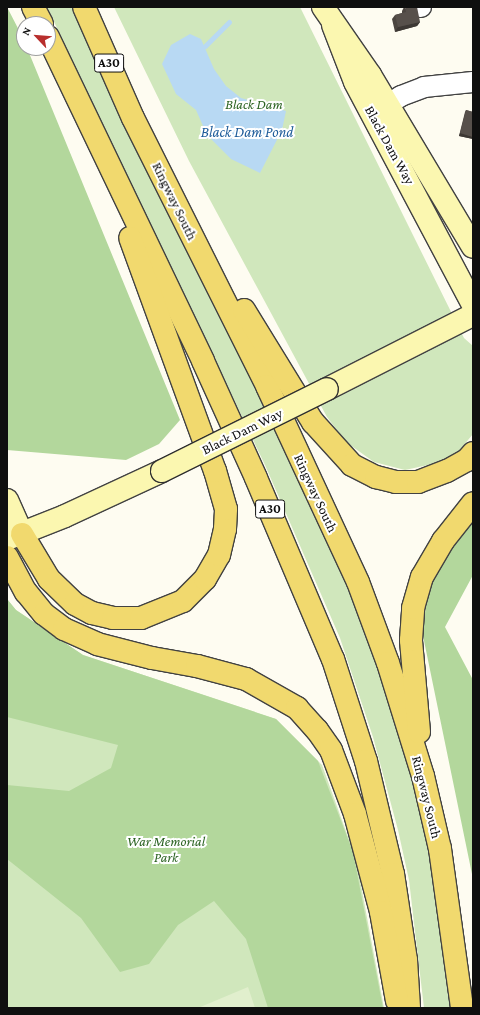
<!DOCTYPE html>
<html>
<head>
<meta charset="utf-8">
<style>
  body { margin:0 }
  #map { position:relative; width:480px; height:1015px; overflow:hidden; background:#fefcf1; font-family:"Crimson Pro",serif }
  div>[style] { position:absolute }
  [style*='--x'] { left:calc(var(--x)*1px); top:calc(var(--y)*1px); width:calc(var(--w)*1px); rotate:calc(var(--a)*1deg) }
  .green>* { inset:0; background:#d0e7bc }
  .forest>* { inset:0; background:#b3d79c }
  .pitch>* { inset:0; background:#e1efcd }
  .water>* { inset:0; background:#b8d9f3 }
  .stream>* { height:5px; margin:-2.5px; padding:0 2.5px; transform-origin:2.5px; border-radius:2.5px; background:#b8d9f3 }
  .roads { filter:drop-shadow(1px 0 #424242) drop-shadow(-1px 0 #424242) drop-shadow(0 1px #424242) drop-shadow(0 -1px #424242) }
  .street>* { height:20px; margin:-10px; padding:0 10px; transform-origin:10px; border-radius:10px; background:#fff }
  .secondary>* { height:22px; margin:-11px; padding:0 11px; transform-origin:11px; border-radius:11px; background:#fbf7b0 }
  .primary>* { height:22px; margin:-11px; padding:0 11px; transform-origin:11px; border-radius:11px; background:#f1d96e }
  .bridges { filter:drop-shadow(1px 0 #313131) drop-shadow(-1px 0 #313131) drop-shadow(0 1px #313131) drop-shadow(0 -1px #313131) }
  .secondary-bridge>* { height:22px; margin:-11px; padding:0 11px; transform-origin:11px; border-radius:11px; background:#fbf7b0 }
  .wall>* { inset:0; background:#4b4540 }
  .shaded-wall>* { inset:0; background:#3d3834 }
  .building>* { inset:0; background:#57504b }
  span { translate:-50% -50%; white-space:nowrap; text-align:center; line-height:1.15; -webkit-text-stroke:4px #fff; paint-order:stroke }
  .shield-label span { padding:1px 3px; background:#fff; border:1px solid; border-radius:3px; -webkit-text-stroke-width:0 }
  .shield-label { font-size:13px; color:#0f0f0f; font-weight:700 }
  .park-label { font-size:14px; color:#2b6322; font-style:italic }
  .street-label { font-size:14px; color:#0f0f0f }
  .water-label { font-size:15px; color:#1e5c9a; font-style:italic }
  .frame { position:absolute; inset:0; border:8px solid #0f0f0f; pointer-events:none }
  .north { position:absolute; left:16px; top:16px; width:40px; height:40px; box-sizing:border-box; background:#fff; border:1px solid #9f9f9f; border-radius:50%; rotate:296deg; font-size:11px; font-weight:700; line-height:16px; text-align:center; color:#0f0f0f }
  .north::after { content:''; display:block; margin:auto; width:14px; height:18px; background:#b82f2d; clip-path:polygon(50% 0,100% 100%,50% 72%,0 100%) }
</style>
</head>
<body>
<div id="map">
  <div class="green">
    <div style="clip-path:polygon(47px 7px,78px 7px,325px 534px,381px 668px,423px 821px,440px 904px,452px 1008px,424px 1008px,409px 880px,398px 830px,373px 737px,340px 638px,265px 465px)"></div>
    <div style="clip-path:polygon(114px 7px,300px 7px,464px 338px,473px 346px,473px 434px,458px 452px,437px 463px,405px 470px,374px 462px,346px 442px,327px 417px,189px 161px)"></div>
    <div style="clip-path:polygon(7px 599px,16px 610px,83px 655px,276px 719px,322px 765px,356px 859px,384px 1008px,7px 1008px)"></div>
  </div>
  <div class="forest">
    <div style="clip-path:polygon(7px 7px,24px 40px,24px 48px,27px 48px,180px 420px,159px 444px,126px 460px,7px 450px)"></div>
    <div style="clip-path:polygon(473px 517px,473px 575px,445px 627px,473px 680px,473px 879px,422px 631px,429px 588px,448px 547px)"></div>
    <div style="clip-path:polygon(7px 599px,16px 610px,83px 655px,276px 719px,318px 761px,353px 852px,383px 1008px,268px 1008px,246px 939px,214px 901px,178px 925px,149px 964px,120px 972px,81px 918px,7px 859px,7px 785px,69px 791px,111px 768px,118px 745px,7px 717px)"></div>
  </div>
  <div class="pitch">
    <div style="clip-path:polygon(248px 987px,255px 1008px,198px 1008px)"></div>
  </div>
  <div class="water">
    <div style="clip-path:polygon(190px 34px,201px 39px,214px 69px,226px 86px,241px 98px,286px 111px,282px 130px,260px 173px,231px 159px,207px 135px,196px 110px,176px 94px,162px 64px,171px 45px)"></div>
  </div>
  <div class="stream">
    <div style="--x:205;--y:46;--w:34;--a:-45"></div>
  </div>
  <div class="roads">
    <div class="street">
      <div style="--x:420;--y:7;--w:1;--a:0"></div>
      <div style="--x:374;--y:113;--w:32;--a:-32"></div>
      <div style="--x:401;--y:96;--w:25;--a:-21"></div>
      <div style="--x:424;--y:87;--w:49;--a:-5.8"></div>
    </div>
    <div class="secondary">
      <div style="--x:323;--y:7;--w:83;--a:55.3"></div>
      <div style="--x:370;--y:75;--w:200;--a:59.1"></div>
      <div style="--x:333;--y:25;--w:61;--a:68.9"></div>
      <div style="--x:355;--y:82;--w:252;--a:62.1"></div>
      <div style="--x:327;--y:389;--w:164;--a:-26.9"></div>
      <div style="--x:7;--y:500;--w:37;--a:66"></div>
      <div style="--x:7;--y:539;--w:62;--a:-21.6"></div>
      <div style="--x:65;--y:516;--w:107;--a:-24.9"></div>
    </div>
    <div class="primary">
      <div style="--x:33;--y:7;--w:19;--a:62"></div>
      <div style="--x:84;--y:7;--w:121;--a:66.2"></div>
      <div style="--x:133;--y:118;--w:300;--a:63.4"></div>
      <div style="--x:267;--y:386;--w:216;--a:65.1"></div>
      <div style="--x:358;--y:582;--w:86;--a:69.7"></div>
      <div style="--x:388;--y:663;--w:118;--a:72.8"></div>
      <div style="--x:423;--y:776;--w:75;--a:76.9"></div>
      <div style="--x:440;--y:849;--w:161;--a:82.1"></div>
      <div style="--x:48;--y:37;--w:359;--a:64.4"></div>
      <div style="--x:203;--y:361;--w:128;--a:65.6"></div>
      <div style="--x:256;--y:478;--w:197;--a:67"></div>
      <div style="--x:333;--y:659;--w:107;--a:72.1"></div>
      <div style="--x:366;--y:761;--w:116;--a:76.6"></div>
      <div style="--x:393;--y:874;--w:87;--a:81.4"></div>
      <div style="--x:406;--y:960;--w:48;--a:86.4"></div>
      <div style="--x:244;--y:310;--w:132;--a:58.4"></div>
      <div style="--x:313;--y:422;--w:58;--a:47.8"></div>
      <div style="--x:352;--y:465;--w:27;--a:27"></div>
      <div style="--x:376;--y:477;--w:21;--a:14"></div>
      <div style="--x:396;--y:482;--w:22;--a:0"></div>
      <div style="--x:418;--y:482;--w:31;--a:-21"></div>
      <div style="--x:447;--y:471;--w:23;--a:-29"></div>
      <div style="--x:467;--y:460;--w:9;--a:-49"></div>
      <div style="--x:22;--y:534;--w:52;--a:59"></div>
      <div style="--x:49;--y:579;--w:36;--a:44"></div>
      <div style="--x:75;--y:604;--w:19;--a:28"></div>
      <div style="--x:92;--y:613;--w:22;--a:13"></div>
      <div style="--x:113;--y:618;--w:28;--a:0"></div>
      <div style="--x:141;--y:618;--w:45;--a:-22"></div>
      <div style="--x:183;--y:601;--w:31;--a:-45"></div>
      <div style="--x:205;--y:579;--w:28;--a:-60"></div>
      <div style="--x:219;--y:555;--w:27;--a:-77"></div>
      <div style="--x:225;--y:529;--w:20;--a:-87"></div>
      <div style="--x:226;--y:509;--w:40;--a:-106"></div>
      <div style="--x:215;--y:471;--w:248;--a:-110"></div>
      <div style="--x:7;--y:557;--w:40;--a:62"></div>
      <div style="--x:26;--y:592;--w:28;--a:51"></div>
      <div style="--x:44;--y:614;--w:25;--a:37"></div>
      <div style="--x:64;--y:629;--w:36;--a:24"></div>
      <div style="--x:97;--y:644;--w:57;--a:14.3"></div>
      <div style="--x:152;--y:658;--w:46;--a:10.1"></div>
      <div style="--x:197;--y:666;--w:51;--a:14.9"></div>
      <div style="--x:246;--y:679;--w:59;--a:29.6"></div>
      <div style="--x:297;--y:708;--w:30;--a:48"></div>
      <div style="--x:317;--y:730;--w:24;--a:55"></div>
      <div style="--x:331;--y:750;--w:68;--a:69.4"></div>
      <div style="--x:355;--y:814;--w:101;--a:75.1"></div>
      <div style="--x:381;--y:912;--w:90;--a:79.8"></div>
      <div style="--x:419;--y:732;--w:92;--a:-95"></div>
      <div style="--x:411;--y:640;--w:32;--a:-86"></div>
      <div style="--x:413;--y:608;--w:32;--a:-74"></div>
      <div style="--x:422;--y:577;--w:42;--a:-59.7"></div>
      <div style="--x:443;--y:541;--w:48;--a:-51.7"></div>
    </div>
  </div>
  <div class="bridges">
    <div class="secondary-bridge">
      <div style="--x:162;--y:471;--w:184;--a:-26.4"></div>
    </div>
  </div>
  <div class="wall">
    <div style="clip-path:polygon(404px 7px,420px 22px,417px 26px,395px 32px,392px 19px,395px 15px,402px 13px,402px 11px)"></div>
    <div style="clip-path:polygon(466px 110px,473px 112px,473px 139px,459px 136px,465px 112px)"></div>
  </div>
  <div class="shaded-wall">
    <div style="clip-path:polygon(420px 22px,417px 26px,395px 32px,398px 27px)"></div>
    <div style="clip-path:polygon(460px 133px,473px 137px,473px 139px,459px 136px)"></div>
  </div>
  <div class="building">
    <div style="clip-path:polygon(405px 7px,417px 7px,420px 22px,398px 27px,395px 15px,406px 12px)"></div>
    <div style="clip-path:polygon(466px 110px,473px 112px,473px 137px,460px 133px)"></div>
  </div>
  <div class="shield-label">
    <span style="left:109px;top:63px">A30</span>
    <span style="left:270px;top:509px">A30</span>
  </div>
  <div class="park-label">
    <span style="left:254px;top:104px">Black Dam</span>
    <span style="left:166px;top:849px">War Memorial<br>Park</span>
  </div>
  <div class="street-label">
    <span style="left:390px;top:145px;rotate:61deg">Black Dam Way</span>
    <span style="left:175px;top:201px;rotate:64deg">Ringway South</span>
    <span style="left:242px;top:431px;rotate:-26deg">Black Dam Way</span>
    <span style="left:316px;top:493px;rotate:65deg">Ringway South</span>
    <span style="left:427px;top:797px;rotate:76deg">Ringway South</span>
  </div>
  <div class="water-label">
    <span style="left:247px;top:133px">Black Dam Pond</span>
  </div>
  <div class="frame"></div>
  <div class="north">N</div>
</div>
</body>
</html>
